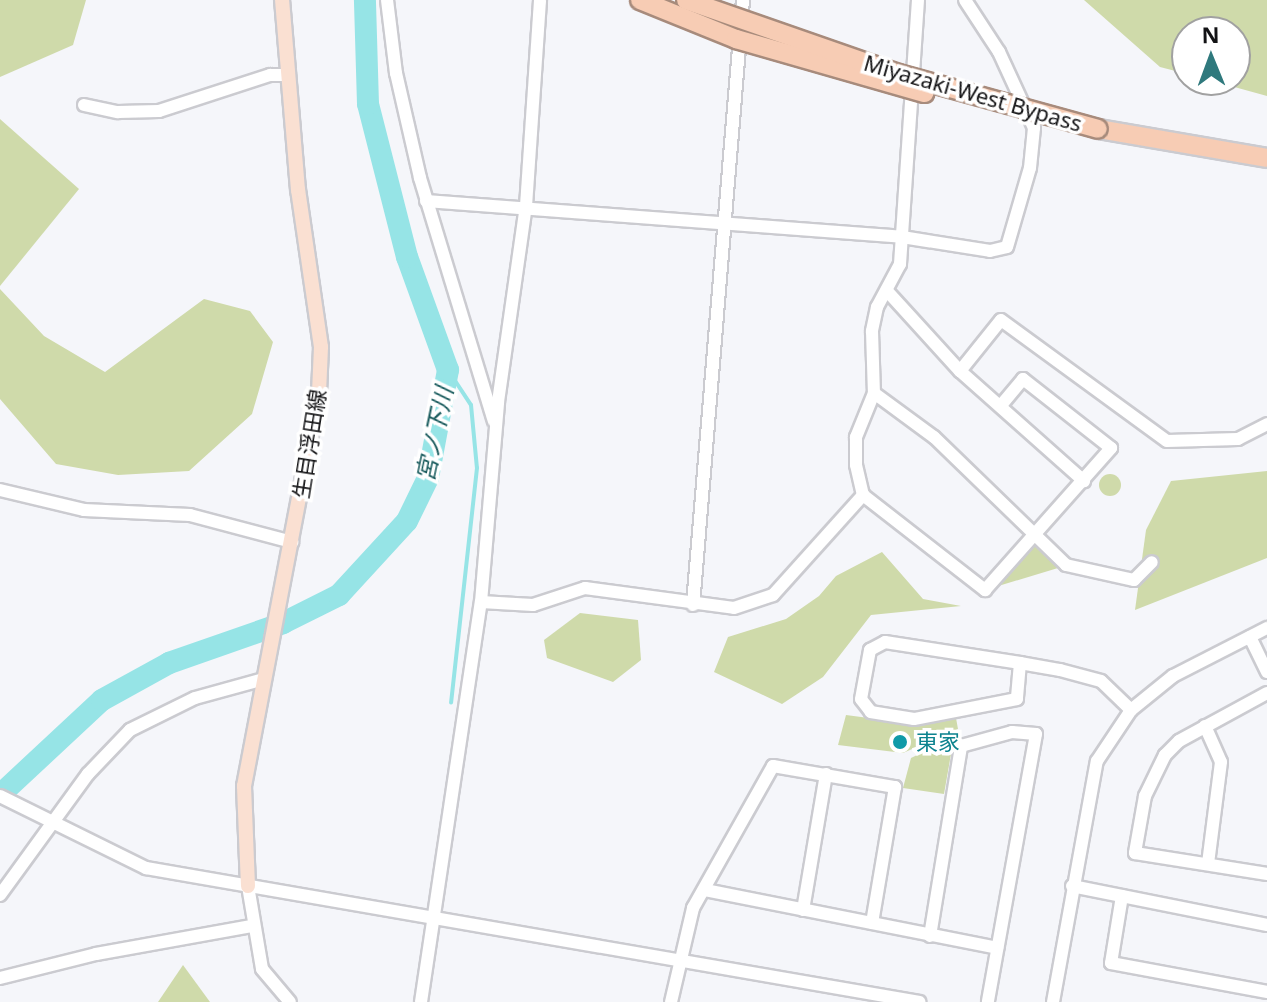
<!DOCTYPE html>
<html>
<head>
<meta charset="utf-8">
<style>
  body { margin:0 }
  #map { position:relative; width:1267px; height:1002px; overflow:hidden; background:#f5f6fa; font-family:"Noto Sans","Noto Sans JP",sans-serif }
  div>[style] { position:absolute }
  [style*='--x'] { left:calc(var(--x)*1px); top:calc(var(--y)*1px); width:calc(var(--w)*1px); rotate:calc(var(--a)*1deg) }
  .green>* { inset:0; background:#cfdaaa }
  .round { border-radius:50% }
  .stream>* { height:4px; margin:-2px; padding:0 2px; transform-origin:2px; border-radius:2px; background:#96e4e6 }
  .river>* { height:22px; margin:-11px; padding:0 11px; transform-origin:11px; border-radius:11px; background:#96e4e6 }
  .roads { filter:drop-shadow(2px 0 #cbcbd0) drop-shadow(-2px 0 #cbcbd0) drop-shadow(0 2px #cbcbd0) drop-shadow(0 -2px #cbcbd0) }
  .minor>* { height:12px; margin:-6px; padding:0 6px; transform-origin:6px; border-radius:6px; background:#fff }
  .major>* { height:14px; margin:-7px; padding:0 7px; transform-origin:7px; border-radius:7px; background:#fae0d2 }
  .highway>* { height:18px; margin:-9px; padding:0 9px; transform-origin:9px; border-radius:9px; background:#f7ccb4 }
  .bridges { filter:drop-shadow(2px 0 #a78b7c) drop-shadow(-2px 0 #a78b7c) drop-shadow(0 2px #a78b7c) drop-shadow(0 -2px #a78b7c) }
  .highway-bridge>* { height:18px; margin:-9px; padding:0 9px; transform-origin:9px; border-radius:9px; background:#f7ccb4 }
  .dots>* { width:22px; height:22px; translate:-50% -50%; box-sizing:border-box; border:4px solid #fff; border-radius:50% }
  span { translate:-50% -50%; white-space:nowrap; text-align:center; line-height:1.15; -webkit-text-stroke:7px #fff; paint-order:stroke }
  .street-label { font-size:22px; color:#131315 }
  .culture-label { font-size:22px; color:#0d838f }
  .left { translate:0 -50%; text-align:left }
  .water-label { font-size:24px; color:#15585a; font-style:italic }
  .north { position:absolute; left:1171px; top:16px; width:80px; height:80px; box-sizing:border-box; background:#fff; border:2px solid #a1a1a1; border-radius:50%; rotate:359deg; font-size:22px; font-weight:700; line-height:32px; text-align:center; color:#131315 }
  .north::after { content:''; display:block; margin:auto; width:28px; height:36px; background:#2f797d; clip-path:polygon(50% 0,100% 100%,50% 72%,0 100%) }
</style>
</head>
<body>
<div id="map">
  <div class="green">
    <div style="clip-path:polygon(0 0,86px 0,73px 45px,0 77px)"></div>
    <div style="clip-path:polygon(1084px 0,1267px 0,1267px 96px,1209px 80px,1235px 80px,1235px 32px,1187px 32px,1187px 74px,1160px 67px)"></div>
    <div style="clip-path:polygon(0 119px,79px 189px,0 286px)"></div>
    <div style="clip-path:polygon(0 289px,44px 336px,105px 372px,204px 299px,250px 311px,273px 342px,252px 414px,189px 471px,118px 475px,56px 464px,0 399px)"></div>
    <div style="clip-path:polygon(1267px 471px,1267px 558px,1135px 610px,1146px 530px,1171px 481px)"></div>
    <div class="round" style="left:1099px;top:474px;width:22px;height:22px"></div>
    <div style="clip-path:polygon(1035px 543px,1058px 568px,995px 587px)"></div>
    <div style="clip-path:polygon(882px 552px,923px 599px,961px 606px,871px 615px,823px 677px,782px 704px,714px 672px,728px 637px,786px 619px,819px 596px,836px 576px)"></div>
    <div style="clip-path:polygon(580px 613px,638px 620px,641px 660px,613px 682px,547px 658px,544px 640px)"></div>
    <div style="clip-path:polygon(846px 715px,914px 724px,956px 718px,958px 729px,903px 753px,838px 745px)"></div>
    <div style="clip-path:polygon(954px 737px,944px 794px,903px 788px,911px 758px)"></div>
    <div style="clip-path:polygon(183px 965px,210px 1002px,158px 1002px)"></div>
  </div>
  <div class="stream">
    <div style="--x:448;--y:370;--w:42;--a:56.7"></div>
    <div style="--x:471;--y:405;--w:63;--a:84.6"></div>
    <div style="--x:477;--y:468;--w:236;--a:96.3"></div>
  </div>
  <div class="river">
    <div style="--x:0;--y:795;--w:139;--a:-43"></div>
    <div style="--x:102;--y:700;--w:77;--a:-28.9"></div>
    <div style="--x:169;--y:663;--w:121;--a:-19.3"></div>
    <div style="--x:283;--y:623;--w:63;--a:-26.6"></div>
    <div style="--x:339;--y:595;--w:100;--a:-47.4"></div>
    <div style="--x:407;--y:521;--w:48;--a:-64"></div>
    <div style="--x:428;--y:478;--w:110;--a:-79.5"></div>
    <div style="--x:448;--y:370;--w:120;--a:-109.9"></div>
    <div style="--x:407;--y:257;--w:158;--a:-104.3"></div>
    <div style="--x:368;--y:104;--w:104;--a:-91.7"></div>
  </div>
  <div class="roads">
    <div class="minor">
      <div style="--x:387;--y:0;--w:74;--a:83"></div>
      <div style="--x:396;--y:73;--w:108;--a:77.1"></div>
      <div style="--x:420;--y:178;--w:254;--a:73.1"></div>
      <div style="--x:918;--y:0;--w:265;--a:93.9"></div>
      <div style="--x:900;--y:264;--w:49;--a:118.1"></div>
      <div style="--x:877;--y:307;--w:25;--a:102"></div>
      <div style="--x:872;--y:331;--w:62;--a:88.2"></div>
      <div style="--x:874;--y:393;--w:48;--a:112.2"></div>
      <div style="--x:856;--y:437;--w:28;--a:90"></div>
      <div style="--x:856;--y:465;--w:31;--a:77"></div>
      <div style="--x:863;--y:495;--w:155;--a:37.9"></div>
      <div style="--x:985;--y:590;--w:190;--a:-48.4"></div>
      <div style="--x:1111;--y:448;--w:112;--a:-141.9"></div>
      <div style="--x:1023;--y:379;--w:35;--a:130"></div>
      <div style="--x:84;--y:105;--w:35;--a:12"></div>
      <div style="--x:118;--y:112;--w:41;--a:-1.4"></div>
      <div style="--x:159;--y:111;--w:117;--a:-18"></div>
      <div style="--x:270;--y:75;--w:19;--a:0"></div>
      <div style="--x:426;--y:201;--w:477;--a:4.3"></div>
      <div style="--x:902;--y:237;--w:89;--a:9"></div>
      <div style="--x:990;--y:251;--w:17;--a:-13"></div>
      <div style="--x:1007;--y:247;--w:82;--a:-73.8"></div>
      <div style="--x:1030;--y:168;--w:40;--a:-84.3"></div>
      <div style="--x:1034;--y:128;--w:84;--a:-114.7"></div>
      <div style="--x:999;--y:52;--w:62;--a:-123.2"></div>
      <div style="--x:888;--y:292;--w:107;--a:47.7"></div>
      <div style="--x:960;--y:371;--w:166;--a:41.6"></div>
      <div style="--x:960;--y:371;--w:65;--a:-51.2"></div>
      <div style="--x:1001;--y:320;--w:205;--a:36.1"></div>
      <div style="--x:1167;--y:441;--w:71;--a:-1.6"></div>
      <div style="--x:1238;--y:439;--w:33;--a:-27"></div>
      <div style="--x:874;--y:393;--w:74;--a:36.3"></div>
      <div style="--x:934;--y:437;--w:184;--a:44.1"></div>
      <div style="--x:1066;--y:565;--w:70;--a:12.4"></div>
      <div style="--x:1134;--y:580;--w:25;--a:-45"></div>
      <div style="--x:0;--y:490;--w:86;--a:13.4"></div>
      <div style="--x:84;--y:510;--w:106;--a:2.7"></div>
      <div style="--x:190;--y:515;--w:106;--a:14.8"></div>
      <div style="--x:481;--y:602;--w:52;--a:3.3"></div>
      <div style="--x:533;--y:605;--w:55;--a:-18.1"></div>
      <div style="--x:585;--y:588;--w:150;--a:7.6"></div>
      <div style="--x:734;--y:608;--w:41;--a:-18.4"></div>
      <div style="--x:773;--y:595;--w:135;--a:-48"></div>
      <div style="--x:693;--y:605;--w:607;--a:-85.28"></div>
      <div style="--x:1250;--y:637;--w:39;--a:64"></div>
      <div style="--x:1020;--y:663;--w:36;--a:95"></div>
      <div style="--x:1017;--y:699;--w:105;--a:169"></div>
      <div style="--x:914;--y:719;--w:44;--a:-170.8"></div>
      <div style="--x:871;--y:712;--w:16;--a:-128"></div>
      <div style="--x:861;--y:699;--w:50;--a:-79.6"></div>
      <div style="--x:870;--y:650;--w:17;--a:-28"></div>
      <div style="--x:885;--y:642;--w:137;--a:8.8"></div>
      <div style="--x:1020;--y:663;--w:41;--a:9.9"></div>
      <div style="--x:1060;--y:670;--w:42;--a:15"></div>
      <div style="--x:1101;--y:681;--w:42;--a:44"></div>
      <div style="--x:1267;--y:693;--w:100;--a:151.4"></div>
      <div style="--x:1179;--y:741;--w:20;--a:135"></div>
      <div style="--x:1165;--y:755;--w:46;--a:116"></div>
      <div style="--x:1145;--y:796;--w:58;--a:100"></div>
      <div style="--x:1135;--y:853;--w:134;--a:9"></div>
      <div style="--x:1205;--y:726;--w:39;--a:66"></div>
      <div style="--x:1221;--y:762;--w:102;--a:97.3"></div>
      <div style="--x:0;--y:796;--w:163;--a:26.3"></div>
      <div style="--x:146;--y:868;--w:785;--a:9.83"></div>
      <div style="--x:248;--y:886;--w:84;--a:80.4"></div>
      <div style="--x:262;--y:969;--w:43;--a:49.7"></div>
      <div style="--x:1072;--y:886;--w:199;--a:11.3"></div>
      <div style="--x:705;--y:890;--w:298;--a:11.2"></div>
      <div style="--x:0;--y:895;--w:150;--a:-54"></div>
      <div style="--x:88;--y:774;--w:61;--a:-46.3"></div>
      <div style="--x:130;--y:730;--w:72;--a:-26.2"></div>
      <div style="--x:195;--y:698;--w:72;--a:-15.4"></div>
      <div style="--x:1122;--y:896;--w:68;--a:99.3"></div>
      <div style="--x:1111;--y:963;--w:159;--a:10.5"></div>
      <div style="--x:803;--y:910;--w:138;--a:-80.4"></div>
      <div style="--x:930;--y:936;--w:193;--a:-80.7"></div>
      <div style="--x:961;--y:746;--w:53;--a:-15.4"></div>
      <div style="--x:1012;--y:732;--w:24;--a:5"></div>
      <div style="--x:1036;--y:734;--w:272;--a:100.2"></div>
      <div style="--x:0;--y:978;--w:99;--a:-14"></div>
      <div style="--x:96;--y:954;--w:158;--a:-10.2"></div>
      <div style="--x:421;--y:1002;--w:404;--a:-81.5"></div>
      <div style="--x:481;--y:602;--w:201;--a:-85.1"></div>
      <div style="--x:498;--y:402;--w:198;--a:-81.9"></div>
      <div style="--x:526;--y:206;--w:206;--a:-86.1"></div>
      <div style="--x:671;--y:1002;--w:97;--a:-76.8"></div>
      <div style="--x:693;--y:908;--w:163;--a:-60.6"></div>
      <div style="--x:773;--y:766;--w:124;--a:9.8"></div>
      <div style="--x:895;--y:787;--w:138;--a:99.6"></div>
      <div style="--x:1053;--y:1002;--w:245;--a:-79.7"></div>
      <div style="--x:1097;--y:761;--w:61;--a:-56.3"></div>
      <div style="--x:1131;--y:710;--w:54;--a:-39"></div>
      <div style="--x:1173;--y:676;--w:106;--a:-27.1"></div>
    </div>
    <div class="major">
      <div style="--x:248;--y:886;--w:100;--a:-92.3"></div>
      <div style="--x:244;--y:786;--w:400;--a:-79.2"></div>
      <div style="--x:319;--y:393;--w:46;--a:-87.5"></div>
      <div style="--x:321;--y:347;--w:159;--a:-98.3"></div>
      <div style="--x:298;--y:190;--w:191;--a:-94.8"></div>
    </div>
    <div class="highway">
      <div style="--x:1098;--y:129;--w:171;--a:9.7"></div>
    </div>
  </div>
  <div class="bridges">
    <div class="highway-bridge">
      <div style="--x:640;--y:0;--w:104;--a:22.1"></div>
      <div style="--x:736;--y:39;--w:196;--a:16"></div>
      <div style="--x:686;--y:0;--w:225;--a:19.2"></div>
      <div style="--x:899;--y:74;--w:206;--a:15.4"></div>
    </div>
  </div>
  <div class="dots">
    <div style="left:900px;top:742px;background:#0f9aa8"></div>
  </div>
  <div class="street-label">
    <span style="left:973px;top:93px;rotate:16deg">Miyazaki-West Bypass</span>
    <span style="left:309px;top:444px;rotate:-81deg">生目浮田線</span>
  </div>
  <div class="culture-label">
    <span class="left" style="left:916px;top:742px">東家</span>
  </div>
  <div class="water-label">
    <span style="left:434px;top:434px;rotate:-78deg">宮ノ下川</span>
  </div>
  <div class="north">N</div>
</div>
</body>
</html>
